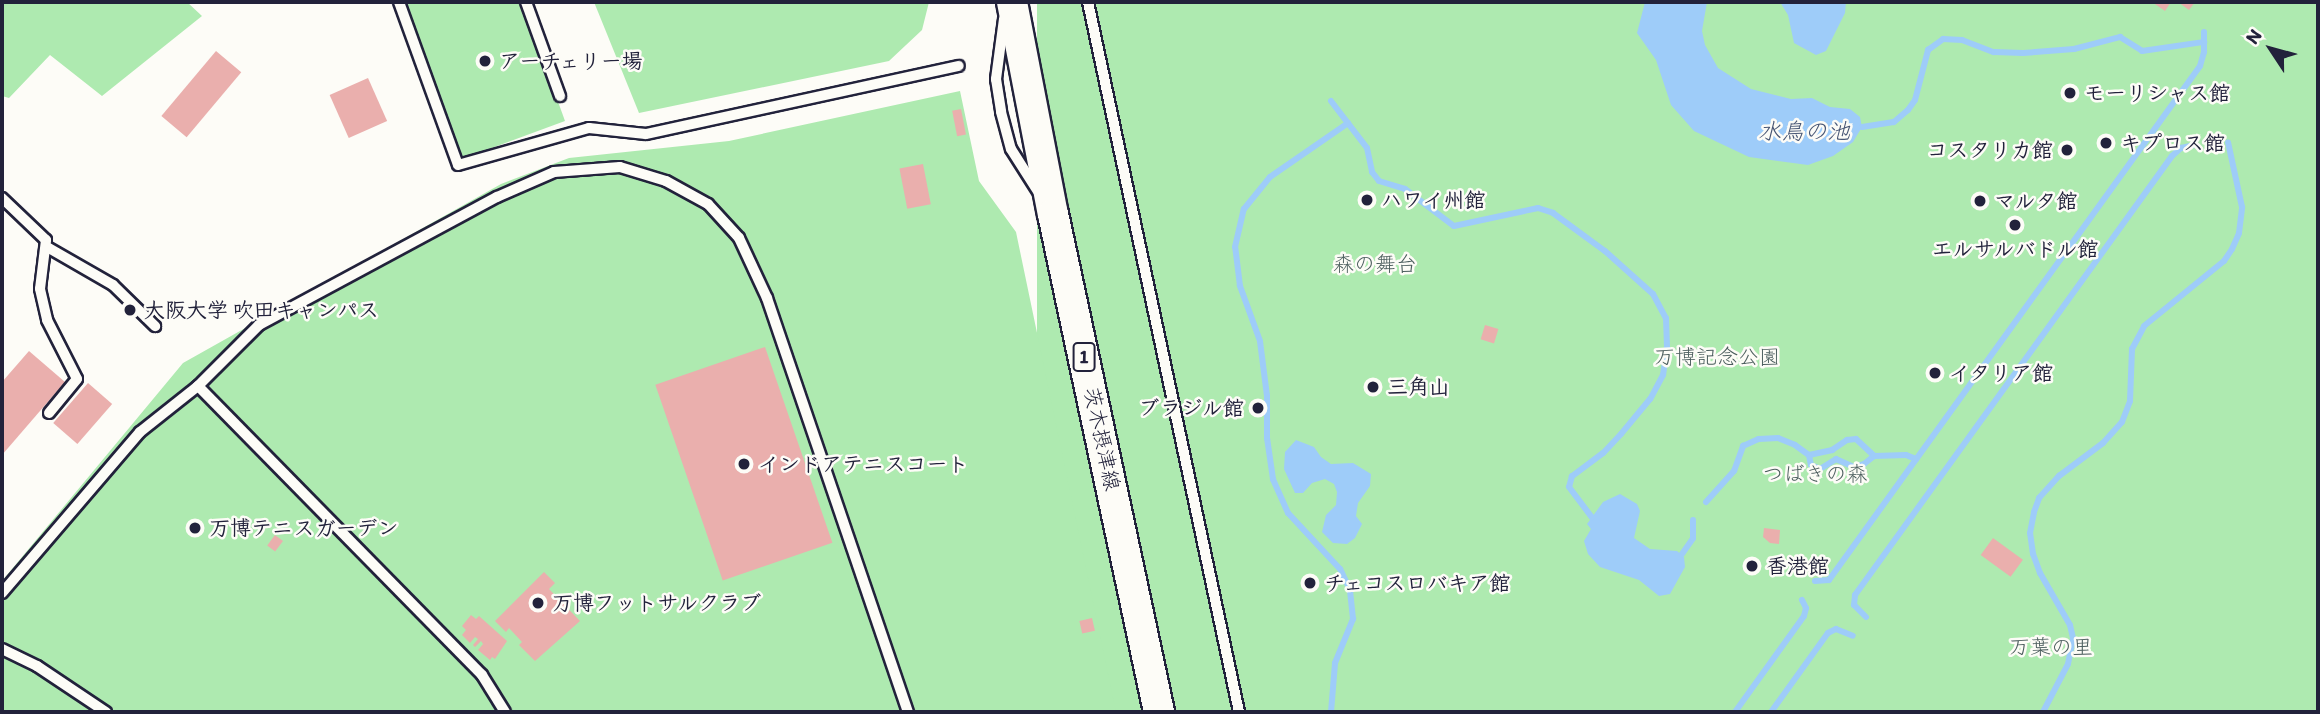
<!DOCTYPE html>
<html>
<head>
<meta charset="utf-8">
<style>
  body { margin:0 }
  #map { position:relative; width:2320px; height:714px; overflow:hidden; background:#fdfcf7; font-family:Itim,"Klee One",sans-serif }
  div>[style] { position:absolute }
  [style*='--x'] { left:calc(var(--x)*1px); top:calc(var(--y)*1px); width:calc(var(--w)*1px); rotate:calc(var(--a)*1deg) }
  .green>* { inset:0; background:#aeeab0; transform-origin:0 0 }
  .water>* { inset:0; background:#9eccf9 }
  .stream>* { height:6px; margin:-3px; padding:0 3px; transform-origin:3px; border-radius:3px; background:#9eccf9 }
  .building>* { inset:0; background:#eaafad; transform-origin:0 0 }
  .roads { filter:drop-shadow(2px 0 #22223b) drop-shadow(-2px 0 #22223b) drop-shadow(0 2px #22223b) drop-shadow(0 -2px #22223b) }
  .lane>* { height:10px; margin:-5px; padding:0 5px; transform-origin:5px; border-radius:5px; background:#fdfcf7 }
  .primary>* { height:30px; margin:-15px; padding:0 15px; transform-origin:15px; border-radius:15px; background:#fdfcf7 }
  .dots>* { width:19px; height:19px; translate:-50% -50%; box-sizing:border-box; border:4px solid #fdfcf7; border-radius:50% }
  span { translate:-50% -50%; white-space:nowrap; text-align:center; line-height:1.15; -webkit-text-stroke:5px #fdfcf7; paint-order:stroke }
  .shield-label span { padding:2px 5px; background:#fdfcf7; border:2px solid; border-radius:5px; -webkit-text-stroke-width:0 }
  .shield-label { font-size:19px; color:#22223b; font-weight:700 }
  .poi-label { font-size:21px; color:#22223b; font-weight:700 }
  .left { translate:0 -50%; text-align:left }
  .right { translate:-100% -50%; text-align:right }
  .park-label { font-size:21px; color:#4c5e5e }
  .street-label { font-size:21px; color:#22223b }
  .water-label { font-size:23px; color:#475574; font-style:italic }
  .frame { position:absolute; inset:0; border:4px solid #22223b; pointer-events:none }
  .north { position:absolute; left:2236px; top:14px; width:70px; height:70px; -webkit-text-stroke:5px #fdfcf7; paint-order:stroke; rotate:306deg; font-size:19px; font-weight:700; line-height:28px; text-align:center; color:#22223b }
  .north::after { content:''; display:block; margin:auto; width:24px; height:32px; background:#22223b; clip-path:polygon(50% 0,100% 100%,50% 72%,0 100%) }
</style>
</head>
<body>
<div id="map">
  <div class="green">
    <div style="clip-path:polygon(2px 2px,187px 2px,202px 16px,102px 96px,50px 55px,9px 98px,2px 96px)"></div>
    <div style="clip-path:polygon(405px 2px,522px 2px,565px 121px,462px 159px)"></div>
    <div style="clip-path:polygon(594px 2px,929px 2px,922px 30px,889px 61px,639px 113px)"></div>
    <div style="left:1037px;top:2px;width:1281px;height:727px"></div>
    <div style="clip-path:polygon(960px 91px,979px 181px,1016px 232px,1116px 712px,2px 712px,2px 581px,183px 363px,501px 184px,569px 158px,729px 141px)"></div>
  </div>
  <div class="water">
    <div style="clip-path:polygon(1645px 2px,1707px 2px,1702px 31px,1705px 45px,1718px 68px,1751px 89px,1791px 99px,1812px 98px,1830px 107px,1850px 109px,1860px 117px,1862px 127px,1853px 142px,1833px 156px,1808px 165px,1749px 157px,1694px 131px,1671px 105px,1656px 60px,1637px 33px)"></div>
    <div style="clip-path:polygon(1780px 2px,1846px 2px,1845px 13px,1826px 51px,1816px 55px,1794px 43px,1788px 15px)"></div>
    <div style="clip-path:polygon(1296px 440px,1314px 447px,1321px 457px,1331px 464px,1353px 463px,1371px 474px,1370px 486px,1358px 503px,1356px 516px,1362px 524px,1355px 538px,1347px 544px,1333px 543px,1322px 532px,1326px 515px,1336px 505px,1337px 492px,1334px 484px,1325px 479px,1312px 483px,1303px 493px,1295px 493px,1284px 469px,1285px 452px)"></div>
    <div style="clip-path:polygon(1620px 494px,1637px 504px,1640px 511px,1634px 538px,1650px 549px,1677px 551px,1684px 557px,1685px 567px,1670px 594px,1659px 596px,1639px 580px,1600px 567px,1588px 554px,1584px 541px,1591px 529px,1587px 524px,1603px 502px)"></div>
  </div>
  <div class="stream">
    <div style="--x:1331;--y:101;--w:59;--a:52.5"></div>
    <div style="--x:1367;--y:148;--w:25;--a:78"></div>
    <div style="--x:1372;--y:172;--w:11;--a:52"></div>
    <div style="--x:1379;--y:181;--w:27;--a:17"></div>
    <div style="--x:1405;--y:189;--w:61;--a:37.1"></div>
    <div style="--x:1454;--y:226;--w:86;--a:-12.1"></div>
    <div style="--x:1538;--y:208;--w:16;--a:18"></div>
    <div style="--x:1553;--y:213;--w:64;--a:36.2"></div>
    <div style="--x:1605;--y:251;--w:64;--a:41.9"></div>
    <div style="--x:1653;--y:294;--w:27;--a:62"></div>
    <div style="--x:1666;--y:318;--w:29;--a:88"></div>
    <div style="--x:1667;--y:347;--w:28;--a:98"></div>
    <div style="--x:1663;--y:375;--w:27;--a:118"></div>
    <div style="--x:1650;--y:399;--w:45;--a:129.6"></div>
    <div style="--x:1621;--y:434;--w:26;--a:133"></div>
    <div style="--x:1603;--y:453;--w:39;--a:143"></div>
    <div style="--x:1572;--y:476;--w:11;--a:105"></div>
    <div style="--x:1569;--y:487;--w:38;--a:53"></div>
    <div style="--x:1862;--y:127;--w:32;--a:-9"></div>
    <div style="--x:1894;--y:122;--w:18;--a:-41"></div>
    <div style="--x:1908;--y:110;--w:12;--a:-55"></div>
    <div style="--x:1915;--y:100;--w:52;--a:-75.4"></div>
    <div style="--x:1928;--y:50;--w:19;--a:-36"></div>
    <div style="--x:1943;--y:39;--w:19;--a:3"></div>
    <div style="--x:1962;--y:40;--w:34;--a:21"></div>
    <div style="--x:1994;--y:52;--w:29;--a:2"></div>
    <div style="--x:2023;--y:53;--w:51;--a:-4.5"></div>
    <div style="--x:2074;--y:49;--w:48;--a:-14.6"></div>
    <div style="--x:2120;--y:37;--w:26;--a:32"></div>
    <div style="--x:2142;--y:51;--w:63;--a:-8.3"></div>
    <div style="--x:1809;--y:455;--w:24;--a:-12"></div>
    <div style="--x:1832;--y:450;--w:18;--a:-34"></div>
    <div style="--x:1847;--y:440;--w:9;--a:-6"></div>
    <div style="--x:1856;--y:439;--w:25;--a:43"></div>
    <div style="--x:1706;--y:502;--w:42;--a:-47.9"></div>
    <div style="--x:1734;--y:471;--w:27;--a:-70"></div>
    <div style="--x:1743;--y:446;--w:17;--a:-24"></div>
    <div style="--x:1759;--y:439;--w:19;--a:-3"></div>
    <div style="--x:1778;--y:438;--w:18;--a:22"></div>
    <div style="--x:1795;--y:445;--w:17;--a:36"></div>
    <div style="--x:1809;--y:455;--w:10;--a:79"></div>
    <div style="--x:1811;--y:465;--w:10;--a:24"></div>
    <div style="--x:1820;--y:469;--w:19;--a:-32"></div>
    <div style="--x:1836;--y:459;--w:20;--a:24"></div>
    <div style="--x:1854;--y:467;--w:10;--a:-17"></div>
    <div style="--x:1864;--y:464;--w:13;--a:-39"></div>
    <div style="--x:1874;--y:456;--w:32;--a:-2"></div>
    <div style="--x:1906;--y:455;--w:11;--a:22"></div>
    <div style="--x:1682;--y:554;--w:19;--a:-55"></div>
    <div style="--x:1693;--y:538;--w:18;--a:-90"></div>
    <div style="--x:1815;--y:581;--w:14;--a:-4"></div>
    <div style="--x:1829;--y:580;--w:634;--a:-54.18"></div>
    <div style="--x:2200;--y:66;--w:15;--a:-74"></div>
    <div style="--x:2204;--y:52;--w:20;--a:-90"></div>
    <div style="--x:1866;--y:617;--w:17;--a:-135"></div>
    <div style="--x:1854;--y:605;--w:10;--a:-84"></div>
    <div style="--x:1855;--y:595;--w:541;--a:-54.17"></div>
    <div style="--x:2172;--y:156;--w:12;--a:-42"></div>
    <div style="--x:2181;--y:148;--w:13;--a:-13"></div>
    <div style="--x:1331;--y:712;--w:49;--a:-85.3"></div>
    <div style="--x:1335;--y:663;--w:48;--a:-67.8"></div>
    <div style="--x:1353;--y:619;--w:29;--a:-96"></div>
    <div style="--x:1350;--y:590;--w:23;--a:-115"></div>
    <div style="--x:1340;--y:569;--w:76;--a:-132.9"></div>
    <div style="--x:1288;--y:513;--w:37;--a:-114"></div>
    <div style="--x:1273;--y:479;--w:41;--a:-98.3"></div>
    <div style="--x:1267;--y:438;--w:42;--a:-90"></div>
    <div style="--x:1267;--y:396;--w:55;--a:-97.3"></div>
    <div style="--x:1260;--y:341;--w:59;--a:-110"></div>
    <div style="--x:1240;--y:286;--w:39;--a:-97"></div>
    <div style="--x:1235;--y:247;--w:39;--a:-77"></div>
    <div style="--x:1244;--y:209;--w:41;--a:-50.9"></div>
    <div style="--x:1270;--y:177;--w:95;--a:-34.7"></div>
    <div style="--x:1735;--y:712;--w:118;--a:-54.3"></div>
    <div style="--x:1804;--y:616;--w:8;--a:-76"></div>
    <div style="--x:1806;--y:608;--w:9;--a:-117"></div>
    <div style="--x:1771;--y:712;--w:97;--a:-54.2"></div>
    <div style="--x:1828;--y:633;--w:9;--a:-27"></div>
    <div style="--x:1836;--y:629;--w:18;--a:22"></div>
    <div style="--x:2043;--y:712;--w:54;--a:-62.5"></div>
    <div style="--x:2068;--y:664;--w:26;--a:-79"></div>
    <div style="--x:2073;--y:638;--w:13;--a:-103"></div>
    <div style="--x:2070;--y:625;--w:60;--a:-120"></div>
    <div style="--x:2040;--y:573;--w:20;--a:-110"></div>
    <div style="--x:2033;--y:554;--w:21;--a:-98"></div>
    <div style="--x:2030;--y:533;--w:21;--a:-79"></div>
    <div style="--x:2034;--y:512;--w:15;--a:-70"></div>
    <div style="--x:2039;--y:498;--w:30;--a:-48"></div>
    <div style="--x:2059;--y:476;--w:55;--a:-36.9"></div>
    <div style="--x:2103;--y:443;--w:28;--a:-48"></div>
    <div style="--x:2122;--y:422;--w:22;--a:-69"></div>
    <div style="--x:2130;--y:401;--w:52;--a:-87.8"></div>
    <div style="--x:2132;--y:349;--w:26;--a:-62"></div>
    <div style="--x:2144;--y:326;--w:103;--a:-39.1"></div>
    <div style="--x:2224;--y:261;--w:14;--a:-56"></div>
    <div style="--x:2232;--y:249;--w:17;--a:-66"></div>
    <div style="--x:2239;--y:233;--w:26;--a:-83"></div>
    <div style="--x:2242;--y:207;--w:66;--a:-102.2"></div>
  </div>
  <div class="building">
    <div style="clip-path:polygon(2152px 2px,2171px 2px,2165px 11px)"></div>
    <div style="clip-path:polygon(2178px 2px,2195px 2px,2189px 10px)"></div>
    <div style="left:216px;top:51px;width:33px;height:85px;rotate:40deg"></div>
    <div style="left:368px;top:78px;width:47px;height:42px;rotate:66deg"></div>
    <div style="left:961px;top:109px;width:26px;height:9px;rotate:79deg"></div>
    <div style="left:923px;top:164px;width:41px;height:24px;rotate:79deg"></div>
    <div style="left:1485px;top:325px;width:14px;height:15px;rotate:17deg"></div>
    <div style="left:765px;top:347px;width:207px;height:116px;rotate:71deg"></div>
    <div style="clip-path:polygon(29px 351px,65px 382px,2px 455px,2px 382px)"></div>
    <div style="left:88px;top:383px;width:32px;height:53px;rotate:41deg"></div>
    <div style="clip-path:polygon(1764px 528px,1780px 530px,1779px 544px,1770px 543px,1763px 537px)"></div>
    <div style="left:275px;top:535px;width:10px;height:13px;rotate:37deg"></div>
    <div style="left:1993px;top:538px;width:37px;height:21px;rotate:36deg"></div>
    <div style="clip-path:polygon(544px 572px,555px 583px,549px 589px,580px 621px,535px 661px,519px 645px,522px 642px,509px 628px,506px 632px,495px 621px)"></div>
    <div style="clip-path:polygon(471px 615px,476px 619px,479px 616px,507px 641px,495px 659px,492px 657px,490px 660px,478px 650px,483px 644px,481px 641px,475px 647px,473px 645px,478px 639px,475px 637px,470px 643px,462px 635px,466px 630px,462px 626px)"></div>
    <div style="left:1092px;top:618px;width:13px;height:13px;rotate:77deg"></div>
  </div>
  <div class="roads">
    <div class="lane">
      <div style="--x:399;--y:2;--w:173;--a:70.1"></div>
      <div style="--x:458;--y:165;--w:136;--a:-15.8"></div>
      <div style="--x:589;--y:128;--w:57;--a:6"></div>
      <div style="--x:646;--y:134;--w:320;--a:-12.3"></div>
      <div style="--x:526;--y:2;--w:100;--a:70.1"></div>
      <div style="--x:1088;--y:2;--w:726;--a:77.99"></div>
      <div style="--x:1004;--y:19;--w:61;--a:97.6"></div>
      <div style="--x:996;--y:79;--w:33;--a:81"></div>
      <div style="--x:1001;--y:112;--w:38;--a:75"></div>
      <div style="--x:1011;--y:149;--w:49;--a:57.6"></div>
      <div style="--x:2;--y:198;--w:61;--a:43.7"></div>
      <div style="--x:46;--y:240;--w:49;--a:97"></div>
      <div style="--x:40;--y:289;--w:32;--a:77"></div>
      <div style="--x:47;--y:320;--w:66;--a:63"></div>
      <div style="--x:77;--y:379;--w:44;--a:129.5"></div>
      <div style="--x:47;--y:247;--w:76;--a:29.9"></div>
      <div style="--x:113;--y:285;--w:59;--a:44.3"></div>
      <div style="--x:2;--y:593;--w:212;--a:-49.4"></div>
      <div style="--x:140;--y:432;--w:74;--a:-38.4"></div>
      <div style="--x:2;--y:649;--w:39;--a:26"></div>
      <div style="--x:37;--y:666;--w:83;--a:33.7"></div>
      <div style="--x:505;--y:712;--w:44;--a:-121.9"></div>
      <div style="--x:482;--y:675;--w:405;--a:-134.5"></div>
      <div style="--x:198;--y:386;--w:86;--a:-45"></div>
      <div style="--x:259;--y:325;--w:270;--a:-28.3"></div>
      <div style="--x:497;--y:197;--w:62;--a:-23.7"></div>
      <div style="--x:554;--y:172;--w:66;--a:-4.3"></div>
      <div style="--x:620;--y:167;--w:48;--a:16.9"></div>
      <div style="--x:666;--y:181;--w:48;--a:28.7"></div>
      <div style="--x:708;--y:204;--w:46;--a:47.6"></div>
      <div style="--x:739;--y:238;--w:66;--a:65"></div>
      <div style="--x:767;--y:298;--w:437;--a:71.2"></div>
    </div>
    <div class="primary">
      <div style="--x:1012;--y:2;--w:216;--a:79.1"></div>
      <div style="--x:1053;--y:214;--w:509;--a:77.98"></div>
    </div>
  </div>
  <div class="dots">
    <div style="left:485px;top:61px;background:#22223b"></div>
    <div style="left:2070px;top:93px;background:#22223b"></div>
    <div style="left:2106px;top:143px;background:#22223b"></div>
    <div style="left:2067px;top:150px;background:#22223b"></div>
    <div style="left:1367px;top:200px;background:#22223b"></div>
    <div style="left:1980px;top:201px;background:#22223b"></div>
    <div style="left:2015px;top:225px;background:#22223b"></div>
    <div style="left:130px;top:310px;background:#22223b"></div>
    <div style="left:1935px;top:373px;background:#22223b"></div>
    <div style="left:1373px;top:387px;background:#22223b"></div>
    <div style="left:1258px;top:408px;background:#22223b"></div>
    <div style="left:744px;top:464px;background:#22223b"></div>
    <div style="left:195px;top:528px;background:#22223b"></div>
    <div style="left:1752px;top:566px;background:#22223b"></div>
    <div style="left:1310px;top:583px;background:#22223b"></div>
    <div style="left:538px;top:603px;background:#22223b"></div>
  </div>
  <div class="shield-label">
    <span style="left:1084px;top:357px">1</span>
  </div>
  <div class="poi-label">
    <span class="left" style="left:499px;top:61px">アーチェリー場</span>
    <span class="left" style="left:2084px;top:93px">モーリシャス館</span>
    <span class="left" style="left:2120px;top:143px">キプロス館</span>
    <span class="right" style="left:2053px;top:150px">コスタリカ館</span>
    <span class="left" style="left:1381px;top:200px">ハワイ州館</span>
    <span class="left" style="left:1994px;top:201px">マルタ館</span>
    <span style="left:2015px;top:249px">エルサルバドル館</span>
    <span class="left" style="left:144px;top:310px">大阪大学 吹田キャンパス</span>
    <span class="left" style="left:1949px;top:373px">イタリア館</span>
    <span class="left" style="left:1387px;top:387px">三角山</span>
    <span class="right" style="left:1244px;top:408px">ブラジル館</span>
    <span class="left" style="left:758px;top:464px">インドアテニスコート</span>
    <span class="left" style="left:209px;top:528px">万博テニスガーデン</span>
    <span class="left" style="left:1766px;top:566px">香港館</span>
    <span class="left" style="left:1324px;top:583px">チェコスロバキア館</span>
    <span class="left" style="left:552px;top:603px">万博フットサルクラブ</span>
  </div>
  <div class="park-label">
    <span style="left:1375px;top:264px">森の舞台</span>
    <span style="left:1717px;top:357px">万博記念公園</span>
    <span style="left:1815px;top:474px">つばきの森</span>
    <span style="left:2051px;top:647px">万葉の里</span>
  </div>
  <div class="street-label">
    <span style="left:1102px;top:439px;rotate:78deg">茨木摂津線</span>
  </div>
  <div class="water-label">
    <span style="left:1804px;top:131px">水鳥の池</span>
  </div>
  <div class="frame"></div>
  <div class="north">N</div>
</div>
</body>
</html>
